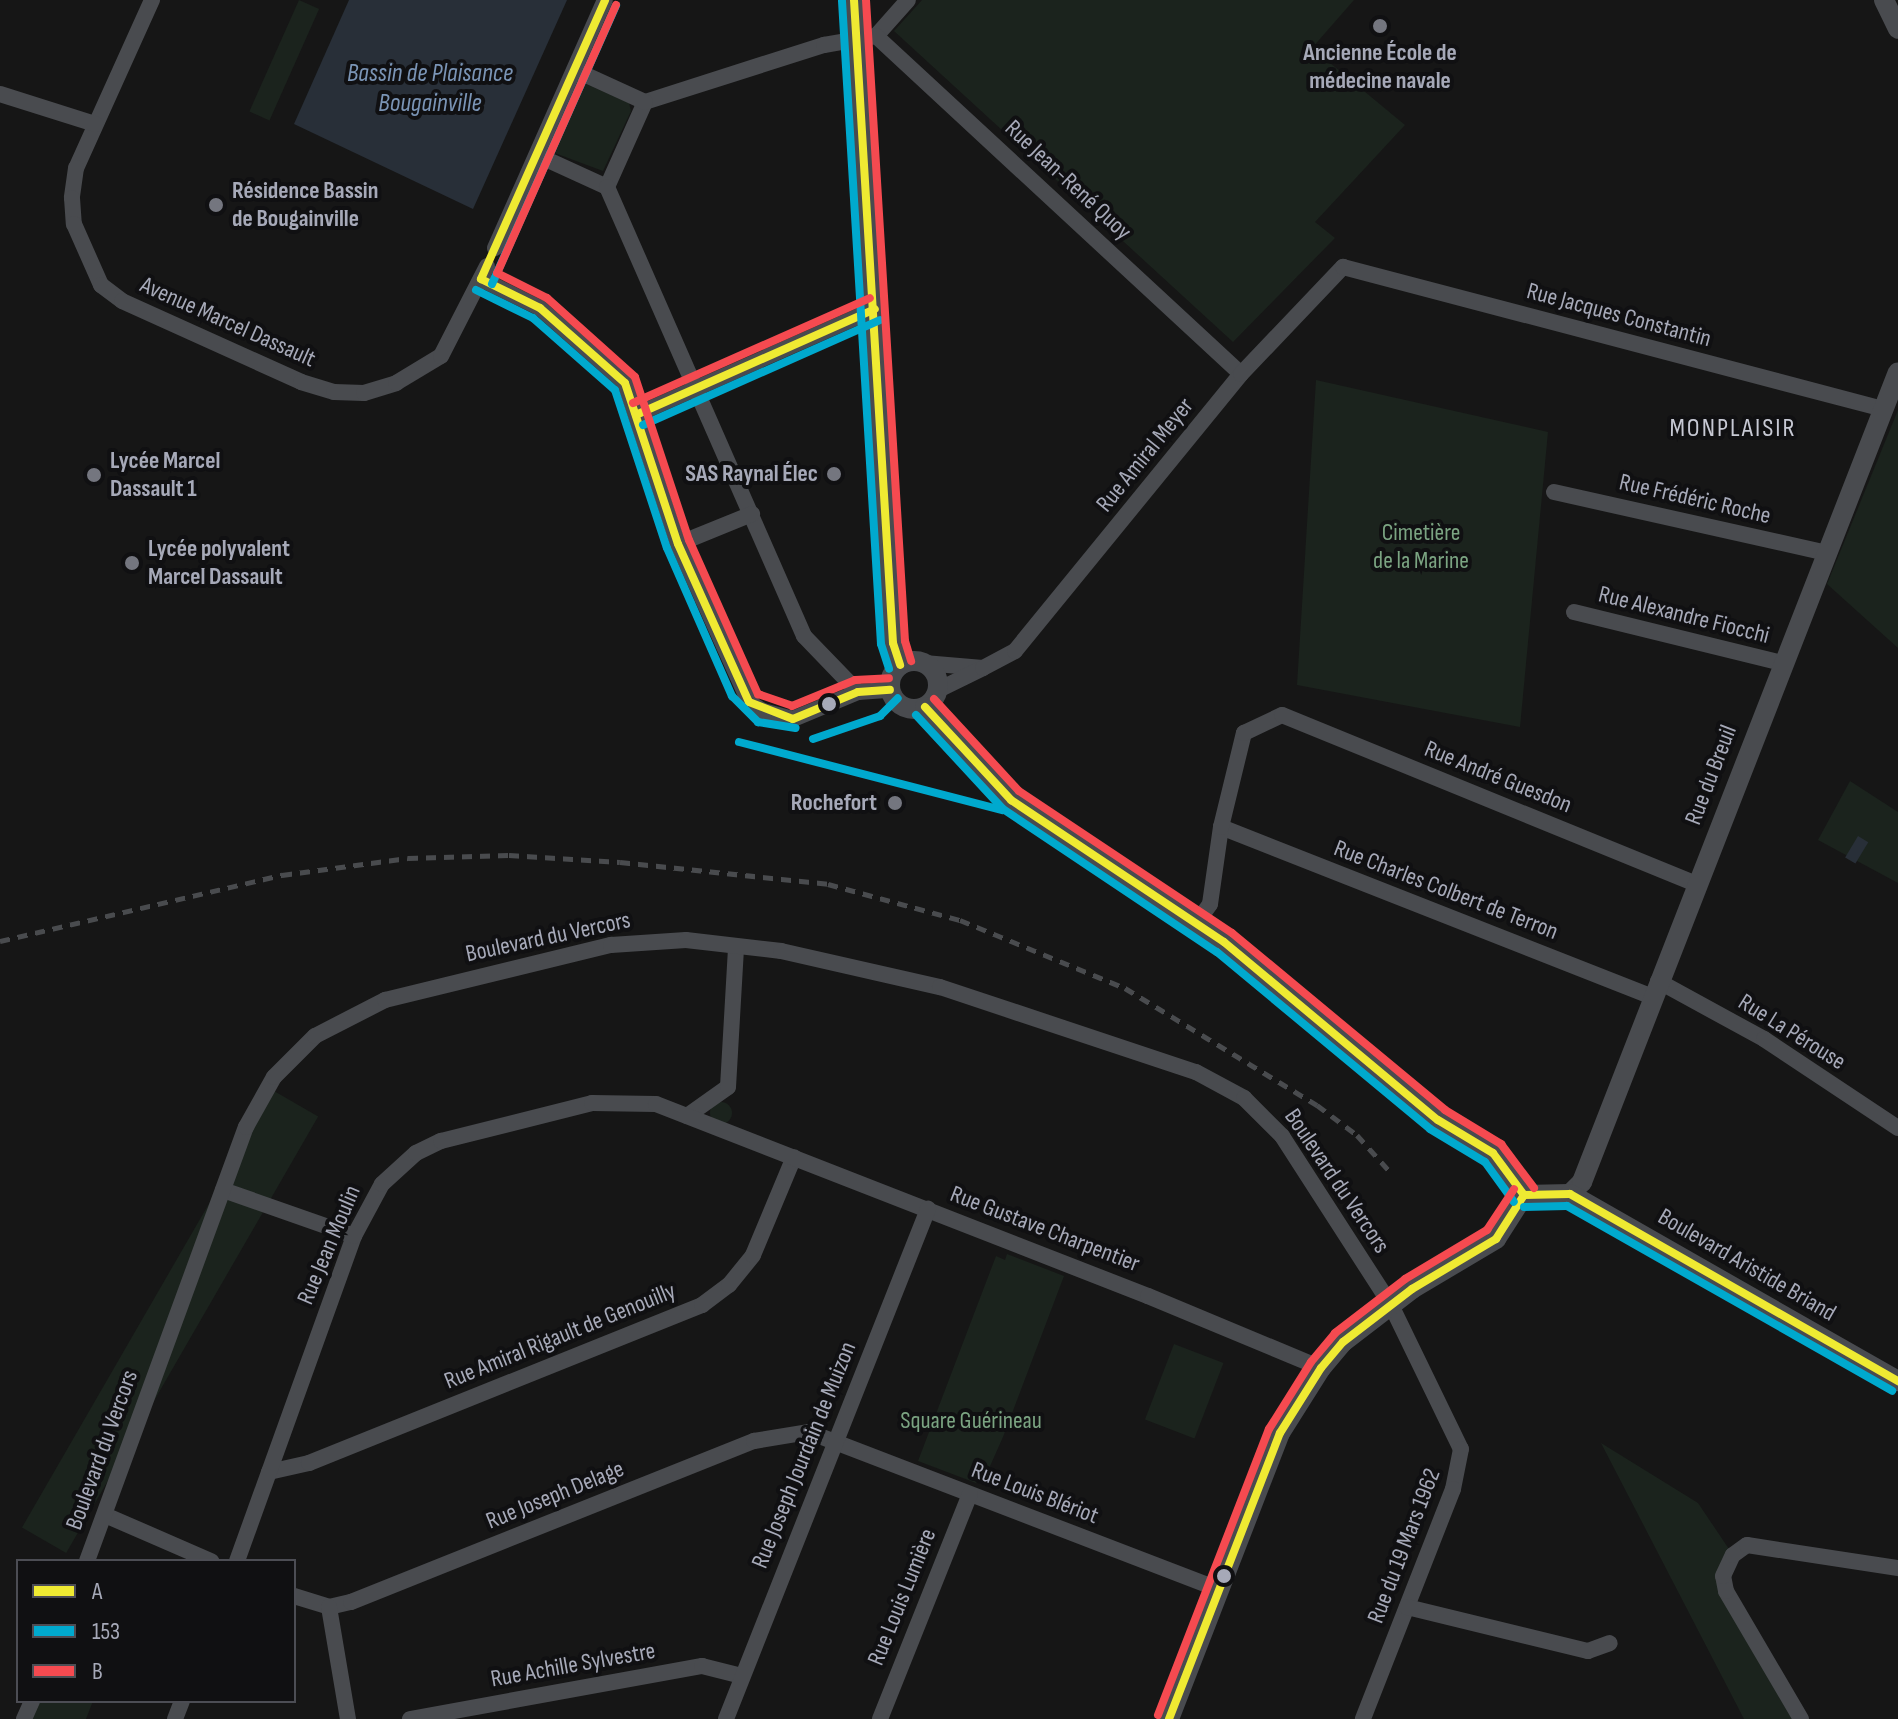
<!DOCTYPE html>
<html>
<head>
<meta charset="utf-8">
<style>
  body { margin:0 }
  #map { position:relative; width:1898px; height:1719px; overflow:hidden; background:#161616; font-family:"Sofia Sans Condensed",sans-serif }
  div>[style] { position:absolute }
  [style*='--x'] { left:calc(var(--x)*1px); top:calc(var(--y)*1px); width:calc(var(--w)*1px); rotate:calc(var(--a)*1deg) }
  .green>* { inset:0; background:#1b231d; transform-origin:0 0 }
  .round { border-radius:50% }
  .water>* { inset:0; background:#282f38; transform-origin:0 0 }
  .minor>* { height:16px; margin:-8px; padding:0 8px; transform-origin:8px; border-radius:8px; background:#494b4f }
  .tertiary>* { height:20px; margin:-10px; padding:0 10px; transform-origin:10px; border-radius:10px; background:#494b4f }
  .tertiary>.ring { margin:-10px; padding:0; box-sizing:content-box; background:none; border:20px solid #494b4f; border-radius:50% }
  .rail>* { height:5px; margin-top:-2.5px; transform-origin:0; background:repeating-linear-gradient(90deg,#494b4e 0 10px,transparent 0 18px) }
  .bus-1>* { height:8px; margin:-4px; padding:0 4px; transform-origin:4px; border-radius:4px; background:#efea32 }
  .bus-2>* { height:8px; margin:-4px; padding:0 4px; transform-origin:4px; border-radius:4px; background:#00a9ce }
  .bus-3>* { height:8px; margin:-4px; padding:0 4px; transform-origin:4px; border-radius:4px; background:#f54a50 }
  .dots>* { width:22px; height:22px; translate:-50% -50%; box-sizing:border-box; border:4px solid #101012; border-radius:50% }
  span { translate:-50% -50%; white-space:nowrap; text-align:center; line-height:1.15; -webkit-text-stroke:8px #101012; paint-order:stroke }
  .poi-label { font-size:24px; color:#a6a9b8; font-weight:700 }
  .left { translate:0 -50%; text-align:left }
  .right { translate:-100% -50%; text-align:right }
  .street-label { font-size:24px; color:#a6a9b8 }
  .park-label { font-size:24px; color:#7ba482 }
  .water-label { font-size:26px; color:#7a94b5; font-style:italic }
  .neighbourhood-label { font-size:26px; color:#c7c9d4; letter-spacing:2px }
  .legend { position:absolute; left:16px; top:1559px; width:280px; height:144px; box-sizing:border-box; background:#101012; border:2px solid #4c4d54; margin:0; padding:10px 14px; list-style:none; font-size:24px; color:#a6a9b8 }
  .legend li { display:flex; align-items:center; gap:16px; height:40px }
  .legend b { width:40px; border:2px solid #4c4d54 }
</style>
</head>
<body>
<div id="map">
  <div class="green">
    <div style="left:299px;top:0;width:22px;height:122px;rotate:24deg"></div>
    <div style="clip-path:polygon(922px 0,1354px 0,1312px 48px,1405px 125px,1315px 222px,1335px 238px,1233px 342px,894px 31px)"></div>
    <div style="clip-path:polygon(584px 83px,629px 103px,631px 111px,603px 171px,552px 152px)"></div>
    <div style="clip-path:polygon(1316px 380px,1548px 432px,1520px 727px,1297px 685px)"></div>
    <div style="clip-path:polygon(1898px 410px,1898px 648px,1827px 584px)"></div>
    <div style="clip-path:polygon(1850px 781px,1898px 812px,1898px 883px,1818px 840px)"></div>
    <div style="left:274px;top:1091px;width:51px;height:504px;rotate:30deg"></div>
    <div class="round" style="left:710px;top:1102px;width:22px;height:22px"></div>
    <div style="clip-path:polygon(1007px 1254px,1064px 1276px,1003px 1437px,987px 1473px,976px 1483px,918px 1461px,996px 1256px,1005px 1260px)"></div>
    <div style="left:1174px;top:1344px;width:53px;height:81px;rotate:21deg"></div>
    <div style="clip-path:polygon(1601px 1443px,1698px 1503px,1733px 1555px,1723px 1576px,1801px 1719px,1744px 1719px)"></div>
    <div style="clip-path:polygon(38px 1701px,93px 1701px,86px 1719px,31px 1719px)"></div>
  </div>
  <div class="water">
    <div style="clip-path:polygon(349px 0,567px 0,473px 209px,294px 124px)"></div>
    <div style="left:1858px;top:836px;width:12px;height:25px;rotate:31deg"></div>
  </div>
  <div class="minor">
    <div style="--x:152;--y:0;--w:184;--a:114.3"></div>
    <div style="--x:76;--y:168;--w:30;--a:98"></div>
    <div style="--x:72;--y:198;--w:26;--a:86"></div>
    <div style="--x:74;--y:224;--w:67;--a:66.1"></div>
    <div style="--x:101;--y:285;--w:26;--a:37"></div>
    <div style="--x:122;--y:301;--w:196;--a:24.3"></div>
    <div style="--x:301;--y:382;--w:34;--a:17"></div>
    <div style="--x:334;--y:392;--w:30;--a:2"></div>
    <div style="--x:364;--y:393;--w:34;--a:-17"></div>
    <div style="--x:396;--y:383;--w:52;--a:-31"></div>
    <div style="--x:441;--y:356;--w:101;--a:-62.9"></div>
    <div style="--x:876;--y:36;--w:48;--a:-48.4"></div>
    <div style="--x:0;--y:94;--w:100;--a:17.5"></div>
    <div style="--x:645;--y:102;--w:188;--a:-17.7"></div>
    <div style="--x:824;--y:45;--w:53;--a:-9.8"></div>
    <div style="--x:876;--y:36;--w:497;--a:42.8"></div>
    <div style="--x:537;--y:155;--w:77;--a:24.6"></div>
    <div style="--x:607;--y:187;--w:93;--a:-65.9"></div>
    <div style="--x:645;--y:102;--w:77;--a:-155.4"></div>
    <div style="--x:607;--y:187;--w:490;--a:66.3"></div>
    <div style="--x:804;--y:636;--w:78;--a:46"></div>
    <div style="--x:495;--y:248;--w:271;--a:-66.1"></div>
    <div style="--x:481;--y:279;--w:66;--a:26.2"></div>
    <div style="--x:540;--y:308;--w:113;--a:41.4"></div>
    <div style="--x:625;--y:383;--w:169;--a:71.8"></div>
    <div style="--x:678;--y:544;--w:173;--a:65.8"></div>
    <div style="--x:749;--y:702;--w:17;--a:33"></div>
    <div style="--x:763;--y:711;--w:31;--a:15"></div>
    <div style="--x:793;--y:719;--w:70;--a:-22.6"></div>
    <div style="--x:858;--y:692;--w:32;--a:-4"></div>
    <div style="--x:638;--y:414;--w:259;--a:-23.9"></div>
    <div style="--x:1554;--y:492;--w:279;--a:12.6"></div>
    <div style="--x:678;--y:544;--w:80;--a:-22.1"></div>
    <div style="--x:1574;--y:612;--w:214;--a:13.8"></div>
    <div style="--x:924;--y:663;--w:59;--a:4.8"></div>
    <div style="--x:983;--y:668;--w:50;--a:153.9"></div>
    <div style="--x:983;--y:668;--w:36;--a:-28"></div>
    <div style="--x:1015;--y:651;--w:357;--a:-50.8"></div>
    <div style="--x:1241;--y:374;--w:148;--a:-46.4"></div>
    <div style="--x:1343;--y:267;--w:558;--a:14.73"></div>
    <div style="--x:1221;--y:827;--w:464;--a:21.5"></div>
    <div style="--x:1197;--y:922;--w:22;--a:-54"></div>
    <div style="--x:1210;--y:904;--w:78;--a:-81.9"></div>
    <div style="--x:1221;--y:827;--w:97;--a:-76.3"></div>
    <div style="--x:1244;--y:733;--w:42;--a:-25.3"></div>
    <div style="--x:1282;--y:715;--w:448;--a:22.2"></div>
    <div style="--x:1658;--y:981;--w:121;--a:28.7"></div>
    <div style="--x:1764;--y:1039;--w:161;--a:33.6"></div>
    <div style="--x:687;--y:1116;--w:50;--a:-35.3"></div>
    <div style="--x:728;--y:1087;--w:140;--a:-86.7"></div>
    <div style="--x:223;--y:1190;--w:139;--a:19.3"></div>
    <div style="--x:269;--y:1472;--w:41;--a:-12.7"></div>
    <div style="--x:309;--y:1463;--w:424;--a:-21.9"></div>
    <div style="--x:702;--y:1305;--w:34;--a:-37"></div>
    <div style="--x:729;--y:1285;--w:38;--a:-51"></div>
    <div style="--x:753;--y:1255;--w:106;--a:-67.3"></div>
    <div style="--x:105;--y:1515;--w:116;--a:23.5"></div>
    <div style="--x:87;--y:1561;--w:462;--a:-69.9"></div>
    <div style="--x:246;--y:1127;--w:57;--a:-60.8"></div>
    <div style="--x:274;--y:1077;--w:58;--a:-45"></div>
    <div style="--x:315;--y:1036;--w:79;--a:-27.2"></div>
    <div style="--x:385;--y:1000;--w:233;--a:-13.7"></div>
    <div style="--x:611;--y:945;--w:75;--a:-3.8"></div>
    <div style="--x:686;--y:940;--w:96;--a:6.6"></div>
    <div style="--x:781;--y:951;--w:163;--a:12.8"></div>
    <div style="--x:940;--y:987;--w:270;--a:18.4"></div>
    <div style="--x:1196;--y:1072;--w:55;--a:28.4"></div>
    <div style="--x:1244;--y:1098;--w:54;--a:45"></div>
    <div style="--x:1282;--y:1136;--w:201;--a:57.2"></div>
    <div style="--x:1391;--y:1305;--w:160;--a:64.1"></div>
    <div style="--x:1461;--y:1449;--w:41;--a:101.3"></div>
    <div style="--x:1453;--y:1489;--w:247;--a:111.4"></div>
    <div style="--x:237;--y:1561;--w:345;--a:-70.2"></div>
    <div style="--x:354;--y:1236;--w:59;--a:-61.7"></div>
    <div style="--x:382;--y:1184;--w:46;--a:-42.4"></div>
    <div style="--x:416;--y:1153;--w:28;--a:-26"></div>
    <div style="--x:441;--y:1141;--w:156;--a:-14.1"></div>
    <div style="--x:592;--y:1103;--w:64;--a:0.9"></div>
    <div style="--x:656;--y:1104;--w:528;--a:21.32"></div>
    <div style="--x:1148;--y:1296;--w:187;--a:22.6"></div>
    <div style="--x:294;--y:1596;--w:37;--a:17"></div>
    <div style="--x:329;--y:1607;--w:23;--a:-13"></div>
    <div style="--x:351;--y:1602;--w:434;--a:-21.8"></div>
    <div style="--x:754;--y:1441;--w:56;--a:-9.3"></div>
    <div style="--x:809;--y:1432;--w:438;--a:21"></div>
    <div style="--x:329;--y:1607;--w:114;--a:80.4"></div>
    <div style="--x:1407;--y:1607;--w:186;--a:13.7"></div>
    <div style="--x:1588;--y:1651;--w:23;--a:-20"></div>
    <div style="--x:24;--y:1719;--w:20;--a:-66"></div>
    <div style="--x:175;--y:1719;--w:19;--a:-69"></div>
    <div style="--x:410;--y:1719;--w:297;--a:-10.3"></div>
    <div style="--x:702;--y:1666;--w:41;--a:14"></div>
    <div style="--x:726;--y:1719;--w:549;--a:-68.39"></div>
    <div style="--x:880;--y:1719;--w:242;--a:-68.2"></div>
    <div style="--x:1801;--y:1719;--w:148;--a:-120.4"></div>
    <div style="--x:1726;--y:1591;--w:15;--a:-101"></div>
    <div style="--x:1723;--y:1576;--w:23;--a:-65"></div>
    <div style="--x:1733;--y:1555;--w:17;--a:-36"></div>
    <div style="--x:1747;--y:1545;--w:153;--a:8.7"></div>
  </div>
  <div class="tertiary">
    <div style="--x:854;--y:0;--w:644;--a:86.53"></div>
    <div style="--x:893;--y:643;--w:23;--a:72"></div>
    <div style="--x:1884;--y:0;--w:32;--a:64"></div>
    <div class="ring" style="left:890px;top:661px;width:28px;height:28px"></div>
    <div style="--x:925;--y:707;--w:127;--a:47.2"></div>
    <div style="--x:1011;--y:800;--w:256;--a:33.7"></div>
    <div style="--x:1224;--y:942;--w:278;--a:39.8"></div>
    <div style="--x:1438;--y:1120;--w:64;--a:31"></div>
    <div style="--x:1493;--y:1153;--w:52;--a:53.6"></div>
    <div style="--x:1570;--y:1194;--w:17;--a:-45"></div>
    <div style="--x:1582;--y:1182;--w:869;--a:-68.69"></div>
    <div style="--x:1524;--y:1195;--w:46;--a:-1.2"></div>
    <div style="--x:1570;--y:1194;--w:378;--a:29.7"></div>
    <div style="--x:1169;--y:1719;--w:307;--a:-68.8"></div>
    <div style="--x:1280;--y:1433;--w:77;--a:-57.8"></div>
    <div style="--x:1321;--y:1368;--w:34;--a:-50"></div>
    <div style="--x:1343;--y:1342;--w:87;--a:-37.5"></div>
    <div style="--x:1412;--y:1289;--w:98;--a:-30.8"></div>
    <div style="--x:1496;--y:1239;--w:52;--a:-57.5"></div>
  </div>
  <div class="rail">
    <div style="--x:0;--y:941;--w:290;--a:-13.2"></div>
    <div style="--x:282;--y:875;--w:127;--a:-7.7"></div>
    <div style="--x:408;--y:858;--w:101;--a:-1.7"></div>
    <div style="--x:509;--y:855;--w:111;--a:3.6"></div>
    <div style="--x:620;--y:862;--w:209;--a:6"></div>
    <div style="--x:828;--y:884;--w:137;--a:15.3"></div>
    <div style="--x:960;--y:920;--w:178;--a:22.4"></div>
    <div style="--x:1125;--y:988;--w:225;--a:31.4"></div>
    <div style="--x:1317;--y:1105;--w:50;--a:36.9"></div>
    <div style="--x:1357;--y:1135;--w:52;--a:48.1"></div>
  </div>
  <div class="bus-1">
    <div style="--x:854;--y:0;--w:644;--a:86.53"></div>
    <div style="--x:893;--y:643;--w:23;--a:72"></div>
    <div style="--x:481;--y:279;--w:66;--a:26.2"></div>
    <div style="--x:540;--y:308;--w:113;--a:41.4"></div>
    <div style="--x:625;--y:383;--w:169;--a:71.8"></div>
    <div style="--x:678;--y:544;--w:173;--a:65.8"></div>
    <div style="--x:749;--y:702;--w:47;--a:21.1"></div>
    <div style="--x:793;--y:719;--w:70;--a:-22.6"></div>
    <div style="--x:858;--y:692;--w:32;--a:-4"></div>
    <div style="--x:481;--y:279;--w:305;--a:-66"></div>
    <div style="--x:638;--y:414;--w:259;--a:-23.9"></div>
    <div style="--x:925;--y:707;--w:127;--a:47.2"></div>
    <div style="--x:1011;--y:800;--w:256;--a:33.7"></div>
    <div style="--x:1224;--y:942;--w:278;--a:39.8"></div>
    <div style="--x:1438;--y:1120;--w:64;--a:31"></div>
    <div style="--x:1493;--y:1153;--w:52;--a:53.6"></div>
    <div style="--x:1524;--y:1195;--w:46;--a:-1.2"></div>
    <div style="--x:1570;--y:1194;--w:378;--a:29.7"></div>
    <div style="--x:1169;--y:1719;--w:307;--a:-68.8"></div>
    <div style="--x:1280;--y:1433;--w:77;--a:-57.8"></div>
    <div style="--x:1321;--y:1368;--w:34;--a:-50"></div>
    <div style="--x:1343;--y:1342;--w:87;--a:-37.5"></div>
    <div style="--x:1412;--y:1289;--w:98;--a:-30.8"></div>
    <div style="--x:1496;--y:1239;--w:52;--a:-57.5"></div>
  </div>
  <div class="bus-2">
    <div style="--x:842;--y:1;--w:644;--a:86.53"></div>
    <div style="--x:881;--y:644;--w:26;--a:72"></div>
    <div style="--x:492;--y:284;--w:305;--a:-66"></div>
    <div style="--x:476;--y:290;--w:64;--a:26.2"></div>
    <div style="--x:533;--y:318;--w:109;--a:41.3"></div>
    <div style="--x:615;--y:390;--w:166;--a:71.8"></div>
    <div style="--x:667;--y:548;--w:162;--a:66.3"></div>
    <div style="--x:732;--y:696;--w:37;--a:45"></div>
    <div style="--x:758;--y:722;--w:38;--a:9"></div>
    <div style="--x:643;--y:425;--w:259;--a:-23.9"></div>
    <div style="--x:916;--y:715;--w:128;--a:47.2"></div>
    <div style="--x:1003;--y:809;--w:257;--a:33.8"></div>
    <div style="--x:1217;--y:952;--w:277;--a:39.7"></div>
    <div style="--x:1430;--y:1129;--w:64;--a:31"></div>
    <div style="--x:1485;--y:1162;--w:49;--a:54.1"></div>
    <div style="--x:813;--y:739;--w:71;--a:-18.9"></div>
    <div style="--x:880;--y:716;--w:25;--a:-45"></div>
    <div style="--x:739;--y:742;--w:272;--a:14.5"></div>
    <div style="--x:1524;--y:1207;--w:43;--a:-1.3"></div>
    <div style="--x:1567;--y:1206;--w:374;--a:29.6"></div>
  </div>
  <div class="bus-3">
    <div style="--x:866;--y:0;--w:642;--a:86.52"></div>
    <div style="--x:905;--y:641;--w:21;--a:73"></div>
    <div style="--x:616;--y:5;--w:293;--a:113.9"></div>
    <div style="--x:497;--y:273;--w:56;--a:26.6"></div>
    <div style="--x:547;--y:298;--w:118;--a:41.9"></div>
    <div style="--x:635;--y:377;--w:172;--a:71.7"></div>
    <div style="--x:689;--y:540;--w:169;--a:65.9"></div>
    <div style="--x:758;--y:694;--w:36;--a:19"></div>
    <div style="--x:792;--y:706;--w:68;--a:-22.4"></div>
    <div style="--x:855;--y:680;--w:34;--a:-3"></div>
    <div style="--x:633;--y:403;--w:259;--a:-23.9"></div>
    <div style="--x:934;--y:699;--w:125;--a:47.3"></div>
    <div style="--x:1019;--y:791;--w:256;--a:33.7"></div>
    <div style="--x:1232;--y:933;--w:277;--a:39.7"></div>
    <div style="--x:1445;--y:1110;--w:66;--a:31.3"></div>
    <div style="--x:1501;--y:1144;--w:55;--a:53.1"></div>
    <div style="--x:1158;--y:1715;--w:307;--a:-68.8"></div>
    <div style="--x:1269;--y:1429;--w:79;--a:-57.9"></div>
    <div style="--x:1311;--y:1362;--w:38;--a:-50"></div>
    <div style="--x:1335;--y:1333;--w:88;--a:-37.6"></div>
    <div style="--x:1405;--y:1279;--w:96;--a:-30.9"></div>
    <div style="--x:1487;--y:1230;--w:49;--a:-56.6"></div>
  </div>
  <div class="dots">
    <div style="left:1380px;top:26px;background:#74767f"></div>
    <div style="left:216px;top:205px;background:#74767f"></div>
    <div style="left:834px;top:474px;background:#74767f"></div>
    <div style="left:94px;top:475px;background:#74767f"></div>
    <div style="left:132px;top:563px;background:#74767f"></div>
    <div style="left:829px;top:704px;background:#a6a9b8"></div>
    <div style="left:895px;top:803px;background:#74767f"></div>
    <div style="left:1224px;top:1576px;background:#a6a9b8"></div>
  </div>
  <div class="poi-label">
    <span style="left:1380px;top:67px">Ancienne École de<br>médecine navale</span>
    <span class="left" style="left:232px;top:205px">Résidence Bassin<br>de Bougainville</span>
    <span class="left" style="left:110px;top:475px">Lycée Marcel<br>Dassault 1</span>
    <span class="right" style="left:818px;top:474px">SAS Raynal Élec</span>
    <span class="left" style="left:148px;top:563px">Lycée polyvalent<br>Marcel Dassault</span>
    <span class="right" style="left:877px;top:803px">Rochefort</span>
  </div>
  <div class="street-label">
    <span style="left:1068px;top:180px;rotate:43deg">Rue Jean-René Quoy</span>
    <span style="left:1619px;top:315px;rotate:15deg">Rue Jacques Constantin</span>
    <span style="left:228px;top:322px;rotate:24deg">Avenue Marcel Dassault</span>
    <span style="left:1145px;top:455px;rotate:-51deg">Rue Amiral Meyer</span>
    <span style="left:1695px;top:499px;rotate:13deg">Rue Frédéric Roche</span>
    <span style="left:1684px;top:615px;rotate:14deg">Rue Alexandre Fiocchi</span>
    <span style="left:1711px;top:775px;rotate:-69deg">Rue du Breuil</span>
    <span style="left:1498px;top:777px;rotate:22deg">Rue André Guesdon</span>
    <span style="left:1446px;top:890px;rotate:21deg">Rue Charles Colbert de Terron</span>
    <span style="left:548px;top:937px;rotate:-12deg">Boulevard du Vercors</span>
    <span style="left:1792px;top:1032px;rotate:32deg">Rue La Pérouse</span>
    <span style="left:1337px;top:1181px;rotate:56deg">Boulevard du Vercors</span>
    <span style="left:1045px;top:1229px;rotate:21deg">Rue Gustave Charpentier</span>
    <span style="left:329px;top:1245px;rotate:-67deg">Rue Jean Moulin</span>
    <span style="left:1747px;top:1265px;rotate:30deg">Boulevard Aristide Briand</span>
    <span style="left:560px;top:1336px;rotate:-22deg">Rue Amiral Rigault de Genouilly</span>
    <span style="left:102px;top:1450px;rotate:-70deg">Boulevard du Vercors</span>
    <span style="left:804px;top:1455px;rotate:-68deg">Rue Joseph Jourdain de Muizon</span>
    <span style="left:1035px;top:1493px;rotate:21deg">Rue Louis Blériot</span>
    <span style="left:555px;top:1495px;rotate:-22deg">Rue Joseph Delage</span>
    <span style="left:1404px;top:1546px;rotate:-69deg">Rue du 19 Mars 1962</span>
    <span style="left:902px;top:1597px;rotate:-68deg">Rue Louis Lumière</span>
    <span style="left:573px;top:1665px;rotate:-10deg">Rue Achille Sylvestre</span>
  </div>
  <div class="park-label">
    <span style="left:1421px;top:547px">Cimetière<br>de la Marine</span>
    <span style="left:971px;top:1421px">Square Guérineau</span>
  </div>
  <div class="water-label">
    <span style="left:430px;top:89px">Bassin de Plaisance<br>Bougainville</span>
  </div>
  <div class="neighbourhood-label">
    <span style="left:1733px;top:429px">MONPLAISIR</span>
  </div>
  <ul class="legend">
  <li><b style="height:10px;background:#efea32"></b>A</li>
  <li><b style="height:10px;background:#00a9ce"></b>153</li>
  <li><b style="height:10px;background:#f54a50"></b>B</li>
  </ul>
</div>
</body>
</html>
